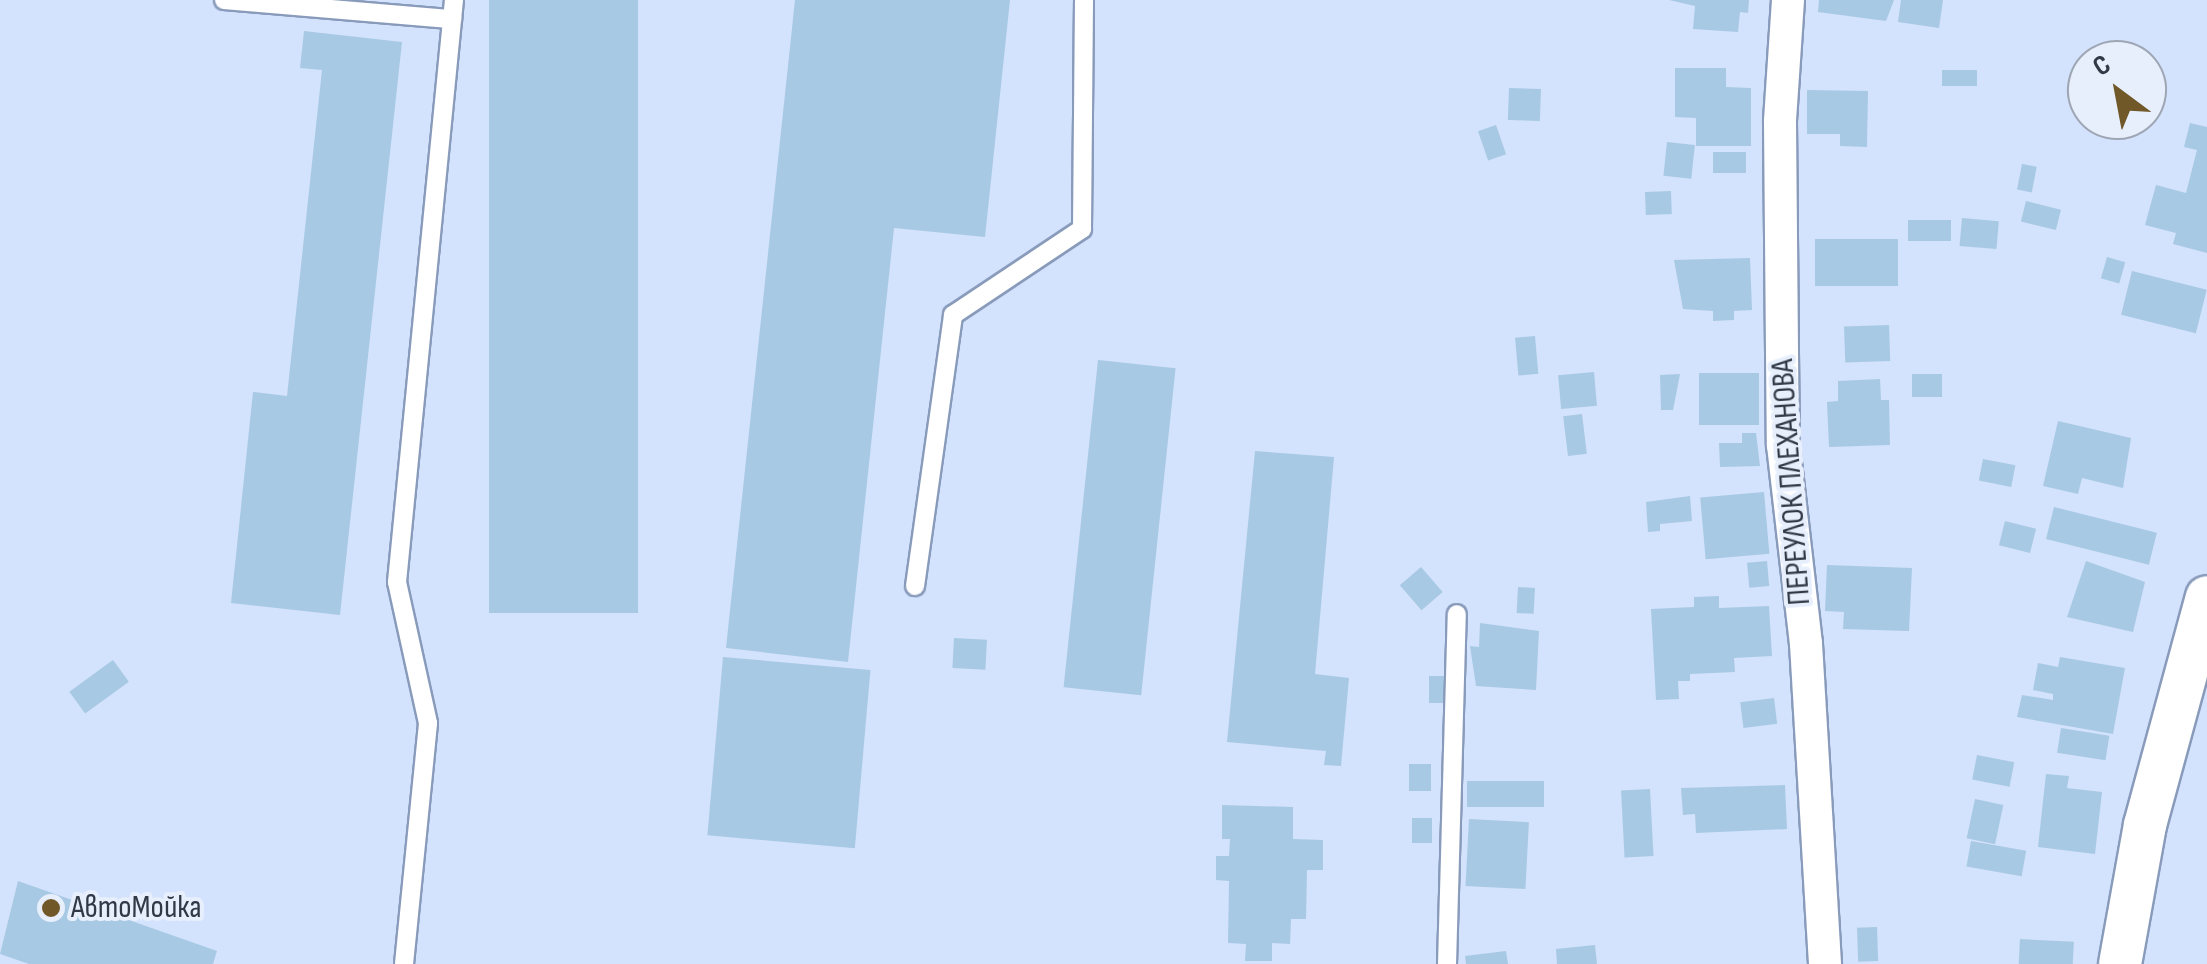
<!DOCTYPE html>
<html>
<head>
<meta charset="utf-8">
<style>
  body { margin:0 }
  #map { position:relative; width:2207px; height:964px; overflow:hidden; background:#d3e2fd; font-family:"Sofia Sans Condensed",sans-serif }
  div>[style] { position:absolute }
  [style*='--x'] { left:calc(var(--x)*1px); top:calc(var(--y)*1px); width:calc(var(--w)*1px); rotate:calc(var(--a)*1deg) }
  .building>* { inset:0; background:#a8c9e3; transform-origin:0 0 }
  .roads { filter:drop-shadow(2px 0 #899bbb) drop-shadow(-2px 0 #899bbb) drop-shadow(0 2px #899bbb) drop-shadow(0 -2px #899bbb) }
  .service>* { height:18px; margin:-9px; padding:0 9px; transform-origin:9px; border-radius:9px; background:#fff }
  .minor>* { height:32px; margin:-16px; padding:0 16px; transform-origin:16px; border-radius:16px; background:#fff }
  .tertiary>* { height:42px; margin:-21px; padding:0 21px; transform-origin:21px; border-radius:21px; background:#fff }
  .dots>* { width:28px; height:28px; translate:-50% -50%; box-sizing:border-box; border:5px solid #e7effd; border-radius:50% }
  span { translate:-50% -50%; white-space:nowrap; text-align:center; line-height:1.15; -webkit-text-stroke:8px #e7effd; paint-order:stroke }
  .street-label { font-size:32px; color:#313846 }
  .poi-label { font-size:32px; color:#313846 }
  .left { translate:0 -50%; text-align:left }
  .north { position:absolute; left:2067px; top:40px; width:100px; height:100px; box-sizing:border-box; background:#e7effd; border:2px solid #9ea6b4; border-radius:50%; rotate:328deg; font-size:28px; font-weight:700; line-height:40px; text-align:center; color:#313846 }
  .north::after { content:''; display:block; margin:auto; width:35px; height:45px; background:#715829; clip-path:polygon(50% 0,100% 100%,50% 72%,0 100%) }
</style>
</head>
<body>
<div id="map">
  <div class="building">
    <div style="left:489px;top:0;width:149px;height:613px"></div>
    <div style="clip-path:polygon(795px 0,1010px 0,985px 237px,894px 228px,848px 662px,726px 648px)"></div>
    <div style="clip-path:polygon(1669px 0,1749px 0,1748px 13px,1740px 12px,1738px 32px,1693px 29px,1695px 6px)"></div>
    <div style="clip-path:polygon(1819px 0,1894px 0,1886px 21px,1818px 12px)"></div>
    <div style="clip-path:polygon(1901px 0,1943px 0,1939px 28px,1898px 22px)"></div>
    <div style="clip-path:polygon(304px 31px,402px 42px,340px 615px,231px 603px,253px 392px,287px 396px,322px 70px,300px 68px)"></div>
    <div style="clip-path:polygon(1675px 68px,1726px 68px,1726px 87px,1751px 88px,1751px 146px,1696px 146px,1696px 118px,1675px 117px)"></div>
    <div style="left:1942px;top:70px;width:35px;height:16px"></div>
    <div style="left:1509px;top:88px;width:32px;height:32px;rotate:2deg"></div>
    <div style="clip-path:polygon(1807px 90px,1868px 91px,1867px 147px,1840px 146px,1840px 134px,1807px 134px)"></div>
    <div style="clip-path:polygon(2190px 123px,2207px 127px,2207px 253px,2173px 244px,2176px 233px,2145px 225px,2156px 185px,2186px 193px,2197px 150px,2184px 147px)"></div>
    <div style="left:1496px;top:125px;width:31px;height:19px;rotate:71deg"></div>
    <div style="left:1667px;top:142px;width:28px;height:34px;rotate:6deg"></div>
    <div style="left:1713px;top:152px;width:33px;height:21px"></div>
    <div style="left:2022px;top:164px;width:15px;height:26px;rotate:11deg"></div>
    <div style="left:1671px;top:191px;width:23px;height:26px;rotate:88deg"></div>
    <div style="left:2026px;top:201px;width:36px;height:21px;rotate:14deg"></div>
    <div style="left:1962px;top:218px;width:37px;height:28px;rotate:5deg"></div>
    <div style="left:1908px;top:220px;width:43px;height:21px"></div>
    <div style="left:1815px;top:239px;width:83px;height:47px"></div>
    <div style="left:2107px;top:257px;width:19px;height:22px;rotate:16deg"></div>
    <div style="clip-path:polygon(1750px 258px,1752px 310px,1734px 311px,1734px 320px,1713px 321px,1713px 311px,1683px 309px,1674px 260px)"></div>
    <div style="left:2132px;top:271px;width:77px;height:45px;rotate:14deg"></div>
    <div style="left:1889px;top:325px;width:36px;height:45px;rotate:88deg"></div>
    <div style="left:1535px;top:336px;width:38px;height:20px;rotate:85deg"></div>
    <div style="left:1098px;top:360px;width:78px;height:329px;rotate:6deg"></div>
    <div style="left:1594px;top:372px;width:34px;height:36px;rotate:85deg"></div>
    <div style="left:1699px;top:373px;width:60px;height:52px"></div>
    <div style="clip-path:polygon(1680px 374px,1673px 410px,1661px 410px,1660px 375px)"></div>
    <div style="left:1942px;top:374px;width:23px;height:30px;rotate:90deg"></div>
    <div style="clip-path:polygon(1880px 379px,1881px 400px,1889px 400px,1890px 445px,1829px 447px,1827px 402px,1838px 401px,1838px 381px)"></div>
    <div style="left:1582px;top:414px;width:40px;height:19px;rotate:83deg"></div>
    <div style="clip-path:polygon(2058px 421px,2131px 438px,2123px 488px,2082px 478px,2078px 494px,2043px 486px)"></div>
    <div style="clip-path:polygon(1742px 433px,1756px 433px,1760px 466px,1720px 467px,1719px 443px,1742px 443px)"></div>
    <div style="clip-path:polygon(1255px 451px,1334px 457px,1315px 674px,1349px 678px,1341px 766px,1324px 765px,1326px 751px,1227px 742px)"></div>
    <div style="left:1983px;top:459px;width:33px;height:22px;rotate:11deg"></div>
    <div style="left:1764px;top:492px;width:62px;height:64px;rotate:85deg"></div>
    <div style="clip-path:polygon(1690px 496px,1692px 521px,1660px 524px,1660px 531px,1648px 532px,1646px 502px)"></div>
    <div style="left:2054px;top:507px;width:106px;height:33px;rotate:14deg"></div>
    <div style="left:2005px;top:521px;width:32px;height:25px;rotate:14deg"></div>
    <div style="left:1767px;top:561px;width:25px;height:20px;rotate:85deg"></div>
    <div style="clip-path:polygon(2086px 561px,2145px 582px,2133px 632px,2067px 617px)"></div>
    <div style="clip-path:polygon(1827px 565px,1912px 568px,1909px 631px,1843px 629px,1844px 612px,1825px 611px)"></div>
    <div style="left:1421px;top:567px;width:33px;height:28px;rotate:49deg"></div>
    <div style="left:1518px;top:587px;width:17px;height:26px;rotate:3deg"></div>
    <div style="clip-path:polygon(1719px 596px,1719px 608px,1769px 606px,1772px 656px,1734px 658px,1735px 672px,1690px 674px,1690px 681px,1678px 681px,1679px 699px,1656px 700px,1651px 609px,1694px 607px,1694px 597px)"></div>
    <div style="clip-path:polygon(1480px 623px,1539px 631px,1536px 690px,1476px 686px,1470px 646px,1479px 647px)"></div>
    <div style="left:954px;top:638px;width:33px;height:30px;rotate:3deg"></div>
    <div style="left:723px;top:657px;width:148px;height:179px;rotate:5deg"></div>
    <div style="clip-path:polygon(2060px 657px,2125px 668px,2113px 734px,2017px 717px,2022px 695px,2053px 700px,2053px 694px,2033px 690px,2038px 663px,2058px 667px)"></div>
    <div style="left:113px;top:660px;width:27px;height:54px;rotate:54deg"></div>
    <div style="left:1429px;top:676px;width:18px;height:27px"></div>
    <div style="left:1774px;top:698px;width:26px;height:34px;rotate:83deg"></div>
    <div style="left:2061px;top:728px;width:49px;height:25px;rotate:9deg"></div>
    <div style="left:1977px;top:755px;width:38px;height:25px;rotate:11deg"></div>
    <div style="left:1409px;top:764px;width:22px;height:27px"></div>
    <div style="clip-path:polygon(2046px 774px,2069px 776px,2067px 788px,2102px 792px,2095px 854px,2038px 847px)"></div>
    <div style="left:1544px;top:781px;width:26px;height:77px;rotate:90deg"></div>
    <div style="clip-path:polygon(1785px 785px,1787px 829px,1696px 833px,1695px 814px,1683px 815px,1681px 788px)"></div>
    <div style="left:1650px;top:789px;width:67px;height:29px;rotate:87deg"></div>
    <div style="left:1975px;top:799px;width:29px;height:40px;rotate:12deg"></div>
    <div style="clip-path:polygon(1222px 805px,1293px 807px,1293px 839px,1323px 840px,1323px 870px,1307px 870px,1306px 919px,1291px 919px,1290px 944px,1272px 943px,1272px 961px,1245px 961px,1246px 944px,1228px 943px,1229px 881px,1216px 880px,1216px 856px,1229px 856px,1230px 839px,1222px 839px)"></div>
    <div style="left:1432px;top:818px;width:25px;height:20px;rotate:90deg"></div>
    <div style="left:1469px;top:819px;width:60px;height:67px;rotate:3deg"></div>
    <div style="left:1971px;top:841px;width:56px;height:26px;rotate:10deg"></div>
    <div style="clip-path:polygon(18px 881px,217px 951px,213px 964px,29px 964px,0 954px)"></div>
    <div style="left:1877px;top:927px;width:34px;height:20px;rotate:88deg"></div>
    <div style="left:2020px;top:939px;width:54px;height:25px;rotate:3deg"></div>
    <div style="clip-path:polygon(1595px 945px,1597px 964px,1557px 964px,1556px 949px)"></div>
    <div style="clip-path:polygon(1506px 951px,1508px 964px,1466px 964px,1465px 956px)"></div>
  </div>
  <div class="roads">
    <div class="service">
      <div style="--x:224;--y:0;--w:229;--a:4.8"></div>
      <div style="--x:915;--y:586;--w:274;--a:-82"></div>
      <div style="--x:953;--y:315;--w:155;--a:-33.7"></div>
      <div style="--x:1082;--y:229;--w:229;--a:-89.5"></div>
      <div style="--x:404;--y:964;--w:242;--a:-84.3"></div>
      <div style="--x:428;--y:723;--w:144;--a:-102.4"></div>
      <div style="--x:397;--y:582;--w:585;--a:-84.41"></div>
      <div style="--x:1447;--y:964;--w:350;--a:-88.4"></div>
    </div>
    <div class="minor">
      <div style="--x:1788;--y:0;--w:122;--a:93.8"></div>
      <div style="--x:1780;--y:122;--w:323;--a:89.5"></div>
      <div style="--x:1783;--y:445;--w:200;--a:83.4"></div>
      <div style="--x:1806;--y:644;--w:321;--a:86.6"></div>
    </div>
    <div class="tertiary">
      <div style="--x:2120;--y:964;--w:141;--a:-79.8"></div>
      <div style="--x:2145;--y:825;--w:236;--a:-74.8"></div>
    </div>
  </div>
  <div class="dots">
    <div style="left:51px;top:908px;background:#715829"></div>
  </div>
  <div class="street-label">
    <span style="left:1792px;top:482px;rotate:-94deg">ПЕРЕУЛОК ПЛЕХАНОВА</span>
  </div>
  <div class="poi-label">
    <span class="left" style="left:71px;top:908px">АвтоМойка</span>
  </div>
  <div class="north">С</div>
</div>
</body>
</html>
